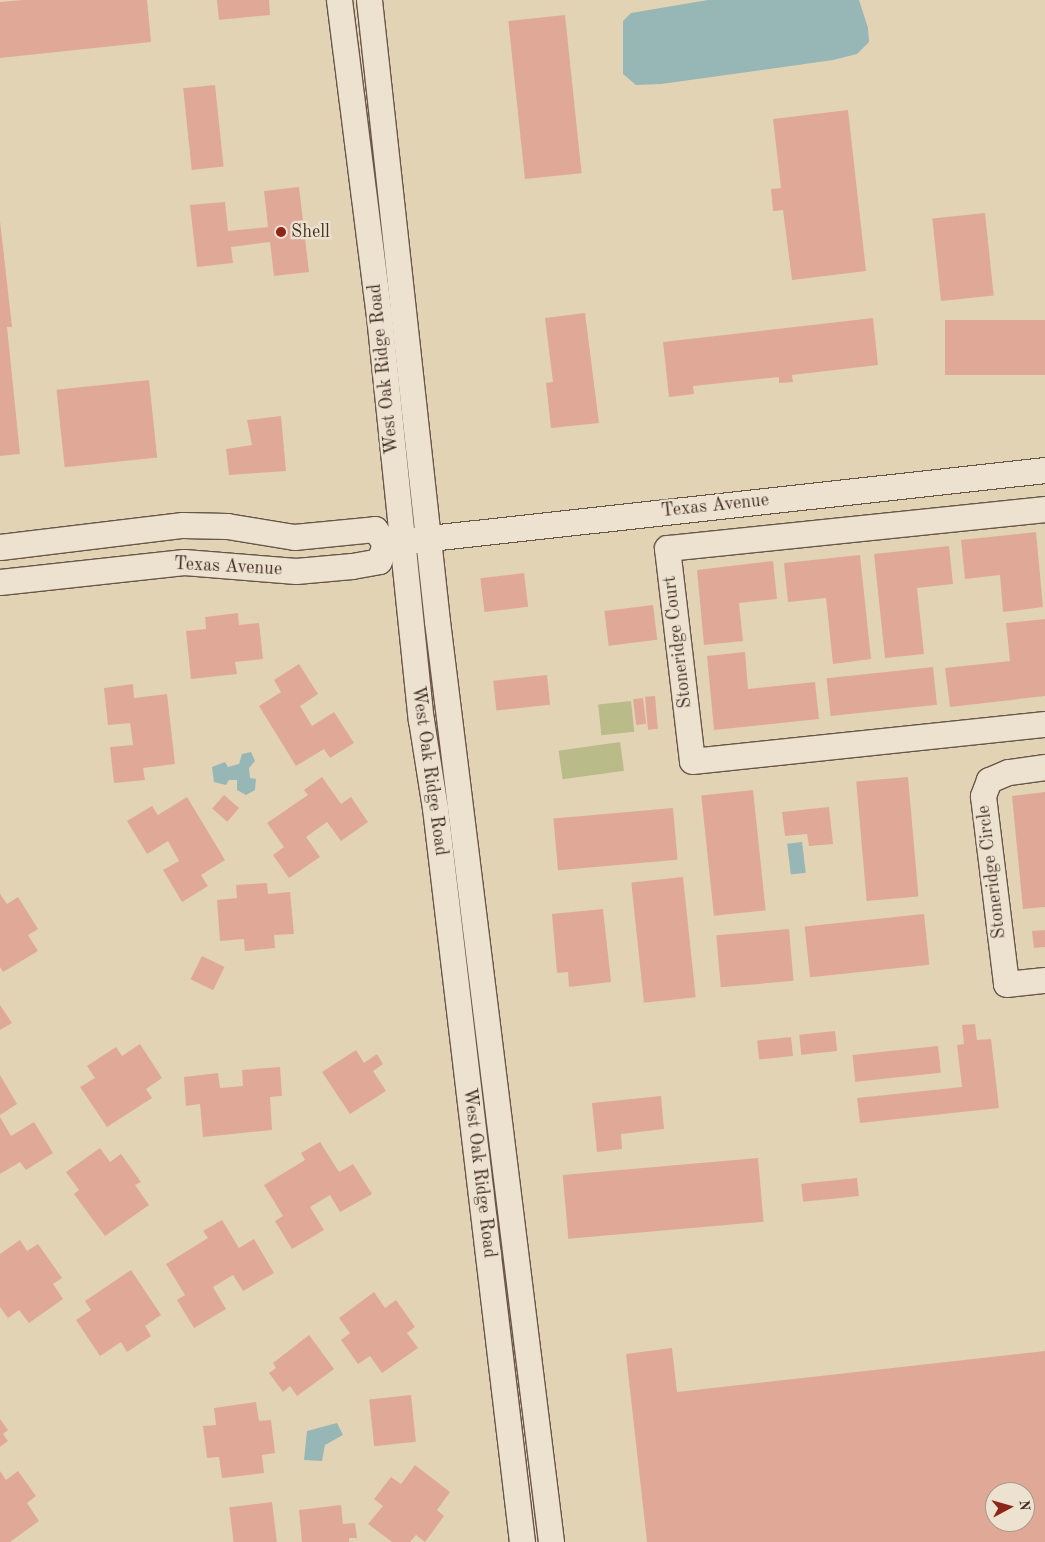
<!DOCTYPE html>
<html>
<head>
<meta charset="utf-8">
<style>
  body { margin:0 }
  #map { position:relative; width:1045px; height:1542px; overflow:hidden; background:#e2d3b5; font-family:"Old Standard TT",serif }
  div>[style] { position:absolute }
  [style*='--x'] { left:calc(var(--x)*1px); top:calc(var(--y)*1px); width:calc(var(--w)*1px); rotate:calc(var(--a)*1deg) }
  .green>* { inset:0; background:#b9bb89; transform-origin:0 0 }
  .water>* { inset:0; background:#97b6b6; transform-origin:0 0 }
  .building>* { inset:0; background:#e0a997; transform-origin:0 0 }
  .roads { filter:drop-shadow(1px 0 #685649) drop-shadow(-1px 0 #685649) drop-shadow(0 1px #685649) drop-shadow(0 -1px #685649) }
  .minor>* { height:25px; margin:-12.5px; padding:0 12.5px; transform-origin:12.5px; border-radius:12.5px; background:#ece2cf }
  .dots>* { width:14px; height:14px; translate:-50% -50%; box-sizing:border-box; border:2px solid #ece2cf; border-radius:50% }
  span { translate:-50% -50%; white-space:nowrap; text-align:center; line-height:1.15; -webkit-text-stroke:4.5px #ece2cf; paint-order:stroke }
  .poi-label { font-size:18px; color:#402d25 }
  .left { translate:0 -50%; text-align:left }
  .street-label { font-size:18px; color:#402d25 }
  .north { position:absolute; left:985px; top:1482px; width:50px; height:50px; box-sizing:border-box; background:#ece2cf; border:1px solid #a79a8b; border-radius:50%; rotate:84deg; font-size:14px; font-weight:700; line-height:20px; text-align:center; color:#402d25 }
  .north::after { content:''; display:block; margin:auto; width:18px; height:22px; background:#8f2418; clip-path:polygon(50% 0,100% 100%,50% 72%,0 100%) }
</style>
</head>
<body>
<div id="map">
  <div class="green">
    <div style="left:631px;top:701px;width:31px;height:33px;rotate:84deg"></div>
    <div style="left:620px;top:742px;width:29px;height:62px;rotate:82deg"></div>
  </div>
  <div class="water">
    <div style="clip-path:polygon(708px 0,859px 0,868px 28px,869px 42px,857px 54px,833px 60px,661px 84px,636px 85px,623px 74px,623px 21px,631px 13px)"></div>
    <div style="clip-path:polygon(251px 752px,255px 761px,249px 768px,250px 778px,256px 779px,255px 790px,246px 795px,237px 790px,237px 780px,229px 780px,226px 785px,214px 782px,212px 767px,225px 762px,228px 767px,239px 764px,242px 754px)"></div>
    <div style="left:802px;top:842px;width:31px;height:15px;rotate:83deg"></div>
    <div style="clip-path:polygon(337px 1423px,343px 1435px,325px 1445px,322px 1461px,304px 1460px,307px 1431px)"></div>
  </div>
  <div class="building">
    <div style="clip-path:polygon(23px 0,147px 0,151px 42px,0 58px,0 2px)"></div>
    <div style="clip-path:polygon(217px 0,269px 0,270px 15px,219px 20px)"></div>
    <div style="left:565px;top:15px;width:159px;height:57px;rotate:84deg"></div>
    <div style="left:215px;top:85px;width:82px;height:32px;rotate:84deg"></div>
    <div style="clip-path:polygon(848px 110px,866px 271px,792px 280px,783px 210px,773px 211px,771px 189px,781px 188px,773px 119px)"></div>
    <div style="clip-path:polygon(299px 187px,309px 272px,274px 276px,270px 242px,231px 247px,233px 263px,197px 267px,190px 205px,225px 202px,228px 231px,268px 227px,264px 191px)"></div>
    <div style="left:985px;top:213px;width:83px;height:53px;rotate:84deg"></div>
    <div style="clip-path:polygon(0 221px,12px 327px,7px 327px,20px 454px,0 456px)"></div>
    <div style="clip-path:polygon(585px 313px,599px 423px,551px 428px,546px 383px,553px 382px,545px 318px)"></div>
    <div style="clip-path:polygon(873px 318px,878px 365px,792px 375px,793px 382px,779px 383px,779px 377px,693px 386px,694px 394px,669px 397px,663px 342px)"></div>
    <div style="left:1045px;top:320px;width:55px;height:100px;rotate:90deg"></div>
    <div style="left:149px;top:380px;width:78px;height:93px;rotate:84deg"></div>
    <div style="clip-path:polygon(281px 416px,286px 471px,229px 475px,226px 449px,252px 445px,247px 420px)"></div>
    <div style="clip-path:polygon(1036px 532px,1043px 607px,1003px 612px,1000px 575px,965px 579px,961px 540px)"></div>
    <div style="clip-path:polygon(949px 546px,953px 584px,917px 588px,924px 654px,885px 658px,874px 554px)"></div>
    <div style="clip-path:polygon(860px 555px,871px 659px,833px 664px,826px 598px,788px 602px,784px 563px)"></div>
    <div style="clip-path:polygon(773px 561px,777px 599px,739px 603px,743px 641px,704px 645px,697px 570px)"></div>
    <div style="left:524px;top:573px;width:34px;height:44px;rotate:83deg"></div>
    <div style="left:653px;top:605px;width:35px;height:49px;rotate:83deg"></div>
    <div style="clip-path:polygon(238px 613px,239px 625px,259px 623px,263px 659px,235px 662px,237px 674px,191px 679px,186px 631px,206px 629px,205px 617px)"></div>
    <div style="clip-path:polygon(1045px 619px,1045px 696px,950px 707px,945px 668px,1010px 661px,1006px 623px)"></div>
    <div style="clip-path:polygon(745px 652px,748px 689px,815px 682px,819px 719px,714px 730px,707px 656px)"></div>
    <div style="clip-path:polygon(299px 664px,318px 694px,300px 706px,312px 726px,334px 712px,354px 743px,330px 758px,324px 749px,296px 766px,259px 706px,281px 692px,274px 680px)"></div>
    <div style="left:933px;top:667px;width:38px;height:107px;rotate:84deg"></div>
    <div style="left:547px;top:675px;width:30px;height:54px;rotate:84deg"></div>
    <div style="clip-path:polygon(133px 684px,134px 698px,167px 694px,175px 764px,143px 768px,145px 780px,114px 783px,110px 747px,133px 745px,130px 723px,108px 725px,104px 688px)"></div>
    <div style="left:655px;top:696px;width:33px;height:10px;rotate:85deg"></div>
    <div style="left:643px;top:698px;width:26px;height:10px;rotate:83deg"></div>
    <div style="clip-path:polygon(322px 777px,341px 804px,351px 797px,368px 822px,341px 841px,327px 822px,306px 837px,320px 857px,289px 878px,273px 855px,284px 847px,267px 823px,308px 795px,304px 790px)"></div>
    <div style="left:908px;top:777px;width:120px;height:52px;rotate:85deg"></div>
    <div style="left:753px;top:790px;width:121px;height:52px;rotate:84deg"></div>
    <div style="clip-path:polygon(1045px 792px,1045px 907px,1023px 909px,1012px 796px)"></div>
    <div style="left:224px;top:795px;width:20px;height:18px;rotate:41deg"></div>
    <div style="clip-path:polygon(187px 797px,225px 860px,201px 875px,208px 886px,182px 902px,163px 870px,179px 861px,168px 841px,147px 854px,127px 821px,152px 806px,158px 815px)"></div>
    <div style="clip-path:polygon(829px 807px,833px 844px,809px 846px,807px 834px,785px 836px,782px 812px)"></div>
    <div style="left:673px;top:808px;width:52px;height:120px;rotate:85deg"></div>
    <div style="left:683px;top:877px;width:121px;height:52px;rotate:84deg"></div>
    <div style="clip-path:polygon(267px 883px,268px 894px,290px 892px,294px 934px,274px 935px,275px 948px,245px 951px,244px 939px,220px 941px,217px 900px,237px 898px,236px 885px)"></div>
    <div style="clip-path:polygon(0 894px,7px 904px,18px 897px,38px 929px,28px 935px,38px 951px,3px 972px,0 967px)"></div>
    <div style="clip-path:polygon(603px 909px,611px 982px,569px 987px,568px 972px,557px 973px,552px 914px)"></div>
    <div style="left:924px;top:914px;width:51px;height:120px;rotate:84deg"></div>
    <div style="left:789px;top:929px;width:52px;height:73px;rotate:85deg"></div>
    <div style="clip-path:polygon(1045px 930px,1045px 947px,1034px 948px,1032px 931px)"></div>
    <div style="left:202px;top:956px;width:25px;height:26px;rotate:26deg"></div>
    <div style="clip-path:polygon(0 1005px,12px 1023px,0 1030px)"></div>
    <div style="clip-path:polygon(975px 1024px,977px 1040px,991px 1039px,999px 1108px,860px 1123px,857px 1098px,962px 1087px,957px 1045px,964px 1044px,962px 1025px)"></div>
    <div style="left:835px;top:1031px;width:20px;height:36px;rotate:84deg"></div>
    <div style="left:791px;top:1037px;width:19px;height:34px;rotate:84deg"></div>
    <div style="clip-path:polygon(140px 1044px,162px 1078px,146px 1089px,152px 1098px,107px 1127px,80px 1087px,95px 1078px,87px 1066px,116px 1047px,122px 1056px)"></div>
    <div style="left:938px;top:1046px;width:27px;height:86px;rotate:84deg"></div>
    <div style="clip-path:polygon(356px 1050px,364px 1063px,377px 1054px,383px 1064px,373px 1071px,386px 1091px,350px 1114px,322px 1072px)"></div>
    <div style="clip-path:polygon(280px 1067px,282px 1096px,270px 1097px,272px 1130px,203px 1137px,200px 1104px,186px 1106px,184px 1077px,218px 1073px,220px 1088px,243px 1086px,242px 1070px)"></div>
    <div style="clip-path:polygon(0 1075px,17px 1104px,0 1115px)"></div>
    <div style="clip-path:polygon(661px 1096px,664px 1129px,621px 1134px,622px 1149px,597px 1152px,592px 1103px)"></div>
    <div style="clip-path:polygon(0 1117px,11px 1136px,34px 1122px,53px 1153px,26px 1170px,20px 1162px,0 1174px)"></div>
    <div style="clip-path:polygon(320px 1142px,339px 1172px,353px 1164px,372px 1194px,340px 1212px,330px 1195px,310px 1207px,324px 1230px,292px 1249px,275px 1221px,283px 1216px,264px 1185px,305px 1160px,301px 1153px)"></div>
    <div style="clip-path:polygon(100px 1148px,110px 1162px,121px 1154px,141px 1182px,135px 1185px,149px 1205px,105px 1236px,74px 1194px,79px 1190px,66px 1172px)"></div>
    <div style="left:758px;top:1158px;width:64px;height:196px;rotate:85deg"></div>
    <div style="left:857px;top:1178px;width:18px;height:56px;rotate:84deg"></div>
    <div style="clip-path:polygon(222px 1220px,239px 1248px,254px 1239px,274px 1273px,243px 1291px,233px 1275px,213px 1287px,226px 1309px,194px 1328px,177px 1300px,185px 1295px,166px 1264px,208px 1238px,203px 1231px)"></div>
    <div style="clip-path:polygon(20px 1240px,27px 1251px,38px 1244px,62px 1278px,53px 1284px,63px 1299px,29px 1323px,19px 1310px,8px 1318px,0 1307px,0 1254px)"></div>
    <div style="clip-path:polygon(131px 1270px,161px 1315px,145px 1326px,151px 1336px,127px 1352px,121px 1342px,100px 1356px,76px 1320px,91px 1310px,85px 1301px)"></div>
    <div style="clip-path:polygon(374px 1292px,385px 1308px,396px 1300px,415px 1327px,407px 1333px,418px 1348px,382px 1373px,370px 1356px,358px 1364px,341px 1340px,350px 1333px,339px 1318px)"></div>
    <div style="clip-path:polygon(309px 1335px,334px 1369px,297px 1396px,290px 1386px,283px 1392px,269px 1373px,276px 1368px,273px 1363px)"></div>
    <div style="clip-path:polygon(evenodd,672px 1348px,677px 1392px,1045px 1351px,1045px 1542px,647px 1542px,626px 1354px,672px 1348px,995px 1492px,1025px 1492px,1025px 1522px,995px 1522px,995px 1492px)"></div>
    <div style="left:411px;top:1395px;width:47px;height:42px;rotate:84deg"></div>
    <div style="clip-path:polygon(256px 1402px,259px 1421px,271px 1420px,275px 1453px,262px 1455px,264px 1473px,222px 1478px,219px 1457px,207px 1458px,203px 1426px,216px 1425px,214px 1408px)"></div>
    <div style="clip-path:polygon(0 1419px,8px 1430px,3px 1434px,8px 1441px,0 1447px)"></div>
    <div style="clip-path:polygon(415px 1465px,450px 1492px,437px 1510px,444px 1516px,425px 1542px,416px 1535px,410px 1542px,392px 1542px,368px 1524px,383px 1506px,374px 1499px,391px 1477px,401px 1484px)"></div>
    <div style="clip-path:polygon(0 1471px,6px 1480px,18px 1471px,36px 1496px,27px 1503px,39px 1521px,10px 1542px,0 1542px)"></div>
    <div style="left:272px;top:1502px;width:40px;height:43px;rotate:83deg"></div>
    <div style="clip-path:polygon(341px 1505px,343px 1524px,355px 1523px,357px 1538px,349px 1538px,349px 1542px,302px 1542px,299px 1510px)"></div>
  </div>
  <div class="roads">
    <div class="minor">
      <div style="--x:339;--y:0;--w:319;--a:82.8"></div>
      <div style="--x:379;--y:316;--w:406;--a:84.1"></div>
      <div style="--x:421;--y:720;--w:89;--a:81"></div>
      <div style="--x:435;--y:808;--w:739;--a:83.24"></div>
      <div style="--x:369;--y:0;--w:625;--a:83.75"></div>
      <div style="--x:437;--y:621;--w:928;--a:82.94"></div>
      <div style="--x:1045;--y:509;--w:380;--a:174.1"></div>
      <div style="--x:667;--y:548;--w:214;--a:83.3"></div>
      <div style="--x:692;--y:761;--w:355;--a:-6"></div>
      <div style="--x:412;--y:540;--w:637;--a:-6.31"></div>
      <div style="--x:0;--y:547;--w:184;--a:-6.9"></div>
      <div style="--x:183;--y:525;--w:44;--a:1.3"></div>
      <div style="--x:227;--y:526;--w:68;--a:9.3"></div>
      <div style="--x:294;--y:537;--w:81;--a:-5.6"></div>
      <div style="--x:375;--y:529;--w:18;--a:56"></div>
      <div style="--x:0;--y:582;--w:185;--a:-6.2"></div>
      <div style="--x:184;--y:562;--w:112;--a:4.6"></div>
      <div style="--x:296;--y:571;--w:56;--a:-5.1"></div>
      <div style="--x:352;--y:566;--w:27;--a:-10"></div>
      <div style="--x:379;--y:561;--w:18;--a:-71"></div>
      <div style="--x:1045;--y:767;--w:37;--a:172"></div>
      <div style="--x:1008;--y:772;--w:21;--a:157"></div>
      <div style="--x:989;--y:780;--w:17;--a:111"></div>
      <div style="--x:983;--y:796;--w:189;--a:83"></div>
      <div style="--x:1006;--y:984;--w:39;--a:-6"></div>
    </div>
  </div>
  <div class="dots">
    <div style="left:281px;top:232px;background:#8f2418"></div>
  </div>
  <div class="poi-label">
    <span class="left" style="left:291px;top:232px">Shell</span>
  </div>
  <div class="street-label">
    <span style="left:384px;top:369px;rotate:-96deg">West Oak Ridge Road</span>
    <span style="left:715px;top:506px;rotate:-6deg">Texas Avenue</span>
    <span style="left:228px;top:567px;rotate:3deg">Texas Avenue</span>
    <span style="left:678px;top:642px;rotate:-97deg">Stoneridge Court</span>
    <span style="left:429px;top:771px;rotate:82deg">West Oak Ridge Road</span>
    <span style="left:992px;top:872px;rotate:-97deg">Stoneridge Circle</span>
    <span style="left:479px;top:1173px;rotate:83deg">West Oak Ridge Road</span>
  </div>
  <div class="north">N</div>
</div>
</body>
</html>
